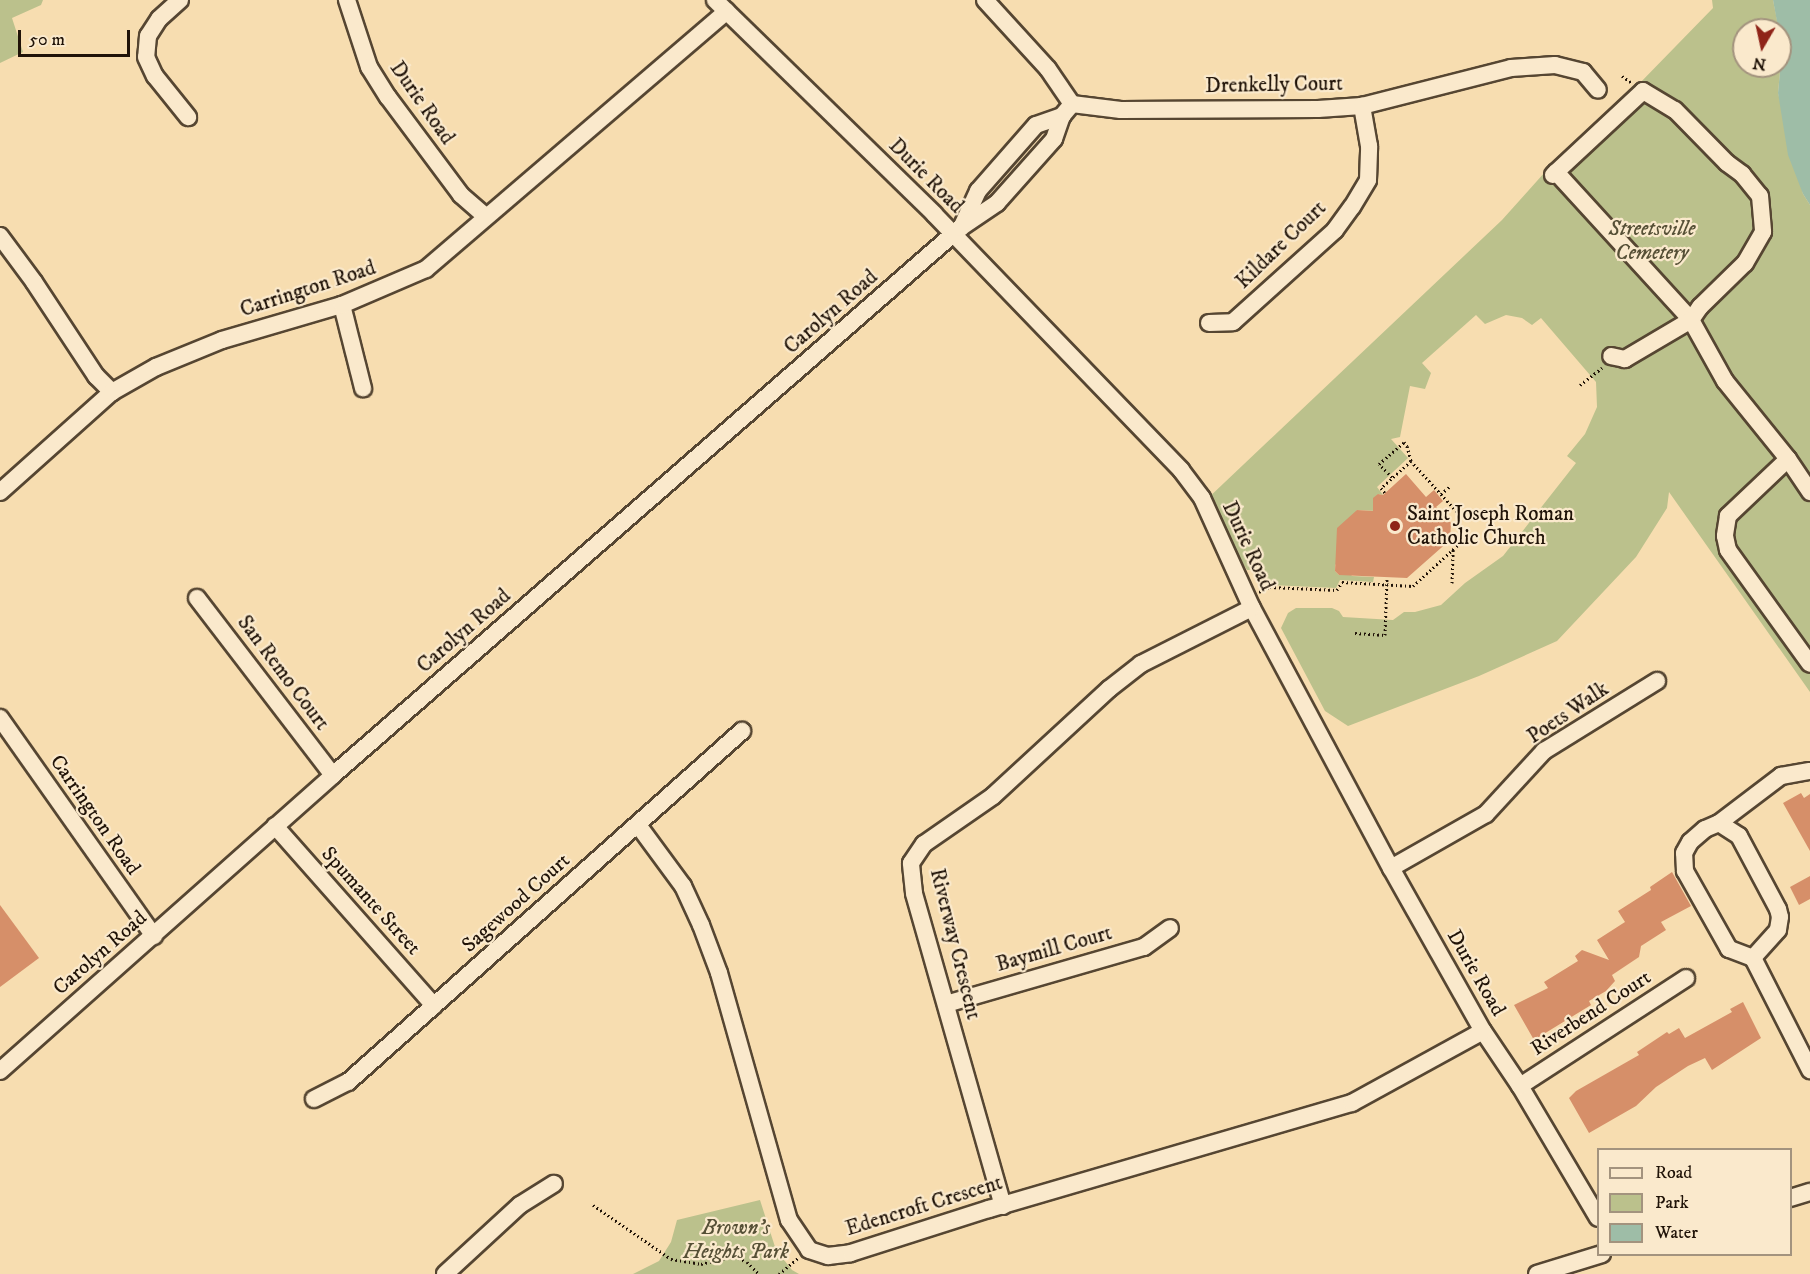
<!DOCTYPE html>
<html>
<head>
<meta charset="utf-8">
<style>
  body { margin:0 }
  #map { position:relative; width:1810px; height:1274px; overflow:hidden; background:#f7ddb0; font-family:"IM FELL DW Pica",serif }
  div>[style] { position:absolute }
  [style*='--x'] { left:calc(var(--x)*1px); top:calc(var(--y)*1px); width:calc(var(--w)*1px); rotate:calc(var(--a)*1deg) }
  .green>* { inset:0; background:#bbc18c }
  .water>* { inset:0; background:#9ebda7 }
  .building>* { inset:0; background:#d68f69 }
  .path>* { height:3px; margin-top:-1.5px; transform-origin:0; background:repeating-linear-gradient(90deg,#201308 0 1.5px,transparent 0 4.5px) }
  .roads { filter:drop-shadow(2px 0 #564632) drop-shadow(-2px 0 #564632) drop-shadow(0 2px #564632) drop-shadow(0 -2px #564632) }
  .minor>* { height:16px; margin:-8px; padding:0 8px; transform-origin:8px; border-radius:8px; background:#fae9cc }
  .dots>* { width:16px; height:16px; translate:-50% -50%; box-sizing:border-box; border:3px solid #fae9cc; border-radius:50% }
  span { translate:-50% -50%; white-space:nowrap; text-align:center; line-height:1.15; -webkit-text-stroke:4.5px #fae9cc; paint-order:stroke }
  .street-label { font-size:21px; color:#201308 }
  .park-label { font-size:21px; color:#565036; font-style:italic }
  .poi-label { font-size:21px; color:#201308 }
  .left { translate:0 -50%; text-align:left }
  .legend { position:absolute; left:1597px; top:1148px; width:195px; height:108px; box-sizing:border-box; background:#fae9cc; border:2px solid #a3937e; margin:0; padding:8px 10px; list-style:none; font-size:18px; color:#201308 }
  .legend li { display:flex; align-items:center; gap:12px; height:30px }
  .legend b { width:30px; border:2px solid #a3937e }
  .north { position:absolute; left:1732px; top:18px; width:60px; height:60px; box-sizing:border-box; background:#fae9cc; border:2px solid #a3937e; border-radius:50%; rotate:189deg; font-size:16px; font-weight:700; line-height:24px; text-align:center; color:#201308 }
  .north::after { content:''; display:block; margin:auto; width:21px; height:27px; background:#8f2418; clip-path:polygon(50% 0,100% 100%,50% 72%,0 100%) }
  .scale { position:absolute; left:18px; top:30px; width:112px; height:27px; box-sizing:border-box; border:3px solid #201308; border-top:0; padding-left:8px; font-size:18px; line-height:21px; white-space:nowrap; color:#201308; -webkit-text-stroke:4px #fae9cc; paint-order:stroke }
</style>
</head>
<body>
<div id="map">
  <div class="green">
    <div style="clip-path:polygon(0 0,43px 0,41px 5px,12px 18px,23px 52px,0 63px)"></div>
    <div style="clip-path:polygon(1712px 0,1773px 0,1779px 30px,1744px 30px,1744px 66px,1780px 66px,1780px 37px,1782px 49px,1778px 93px,1803px 194px,1810px 205px,1810px 692px,1669px 492px,1667px 508px,1636px 557px,1557px 641px,1479px 676px,1348px 726px,1325px 711px,1281px 628px,1288px 613px,1296px 608px,1332px 608px,1339px 611px,1343px 617px,1393px 620px,1404px 612px,1415px 612px,1441px 605px,1465px 583px,1503px 556px,1576px 463px,1567px 456px,1585px 434px,1597px 407px,1596px 382px,1541px 318px,1532px 325px,1522px 318px,1506px 315px,1485px 324px,1476px 315px,1422px 363px,1431px 373px,1425px 389px,1410px 386px,1400px 437px,1391px 439px,1408px 458px,1377px 487px,1383px 495px,1378px 494px,1376px 511px,1357px 510px,1339px 561px,1335px 565px,1335px 571px,1339px 575px,1349px 572px,1352px 576px,1374px 577px,1373px 582px,1340px 580px,1336px 588px,1269px 585px,1252px 570px,1247px 570px,1205px 501px,1502px 220px,1545px 172px,1637px 86px,1713px 8px)"></div>
    <div style="clip-path:polygon(760px 1200px,776px 1250px,792px 1270px,799px 1274px,633px 1274px,659px 1261px,671px 1242px,677px 1220px)"></div>
  </div>
  <div class="water">
    <div style="clip-path:polygon(1773px 0,1810px 0,1810px 205px,1803px 194px,1788px 155px,1778px 93px,1782px 49px)"></div>
  </div>
  <div class="building">
    <div style="clip-path:polygon(1406px 474px,1426px 497px,1434px 490px,1443px 501px,1436px 507px,1451px 523px,1450px 540px,1407px 578px,1339px 575px,1335px 571px,1337px 528px,1357px 510px,1373px 511px,1373px 498px,1378px 494px,1383px 495px)"></div>
    <div style="clip-path:polygon(1801px 793px,1804px 798px,1810px 794px,1810px 851px,1783px 803px)"></div>
    <div style="clip-path:polygon(1672px 872px,1691px 906px,1661px 922px,1666px 930px,1641px 946px,1639px 957px,1612px 975px,1615px 981px,1606px 991px,1589px 1001px,1591px 1005px,1534px 1040px,1514px 1005px,1548px 988px,1544px 982px,1578px 961px,1575px 956px,1582px 950px,1609px 960px,1597px 940px,1625px 922px,1618px 911px,1651px 890px,1650px 887px)"></div>
    <div style="clip-path:polygon(1810px 876px,1810px 899px,1799px 905px,1790px 887px)"></div>
    <div style="clip-path:polygon(0 905px,39px 958px,0 987px)"></div>
    <div style="clip-path:polygon(1743px 1002px,1761px 1038px,1712px 1070px,1705px 1058px,1688px 1066px,1656px 1087px,1636px 1106px,1589px 1133px,1569px 1098px,1576px 1091px,1639px 1055px,1637px 1052px,1667px 1032px,1669px 1034px,1679px 1028px,1685px 1038px,1732px 1012px,1730px 1009px)"></div>
  </div>
  <div class="path">
    <div style="--x:1622;--y:76;--w:12;--a:35"></div>
    <div style="--x:1580;--y:385;--w:28;--a:-38"></div>
    <div style="--x:1392;--y:477;--w:18;--a:-135"></div>
    <div style="--x:1379;--y:464;--w:33;--a:-41"></div>
    <div style="--x:1404;--y:442;--w:5;--a:53"></div>
    <div style="--x:1407;--y:446;--w:16;--a:75"></div>
    <div style="--x:1441;--y:494;--w:11;--a:-41"></div>
    <div style="--x:1452;--y:583;--w:34;--a:-88"></div>
    <div style="--x:1259;--y:592;--w:12;--a:-24"></div>
    <div style="--x:1270;--y:587;--w:67;--a:2.6"></div>
    <div style="--x:1337;--y:590;--w:9;--a:-58"></div>
    <div style="--x:1342;--y:582;--w:71;--a:3.2"></div>
    <div style="--x:1413;--y:586;--w:62;--a:-42.4"></div>
    <div style="--x:1459;--y:544;--w:29;--a:-88"></div>
    <div style="--x:1460;--y:515;--w:73;--a:-132.2"></div>
    <div style="--x:1411;--y:461;--w:40;--a:138"></div>
    <div style="--x:1381;--y:488;--w:6;--a:51"></div>
    <div style="--x:1355;--y:633;--w:30;--a:4"></div>
    <div style="--x:1385;--y:635;--w:58;--a:-88"></div>
    <div style="--x:593;--y:1205;--w:95;--a:34.7"></div>
    <div style="--x:671;--y:1259;--w:30;--a:9"></div>
    <div style="--x:701;--y:1264;--w:34;--a:-14"></div>
    <div style="--x:734;--y:1256;--w:14;--a:25"></div>
    <div style="--x:747;--y:1262;--w:17;--a:45"></div>
    <div style="--x:779;--y:1274;--w:25;--a:-40"></div>
  </div>
  <div class="roads">
    <div class="minor">
      <div style="--x:180;--y:0;--w:28;--a:138"></div>
      <div style="--x:159;--y:19;--w:20;--a:123"></div>
      <div style="--x:148;--y:36;--w:21;--a:95"></div>
      <div style="--x:146;--y:57;--w:21;--a:65"></div>
      <div style="--x:155;--y:76;--w:53;--a:51.2"></div>
      <div style="--x:347;--y:0;--w:71;--a:71.8"></div>
      <div style="--x:369;--y:67;--w:36;--a:58"></div>
      <div style="--x:388;--y:97;--w:122;--a:53.3"></div>
      <div style="--x:461;--y:195;--w:33;--a:41"></div>
      <div style="--x:715;--y:0;--w:306;--a:44.3"></div>
      <div style="--x:934;--y:214;--w:356;--a:46"></div>
      <div style="--x:1181;--y:470;--w:35;--a:53"></div>
      <div style="--x:1202;--y:498;--w:121;--a:65.6"></div>
      <div style="--x:1252;--y:608;--w:295;--a:61.9"></div>
      <div style="--x:1391;--y:868;--w:187;--a:60.6"></div>
      <div style="--x:1483;--y:1031;--w:66;--a:56.1"></div>
      <div style="--x:1520;--y:1086;--w:153;--a:59.4"></div>
      <div style="--x:985;--y:0;--w:93;--a:47.6"></div>
      <div style="--x:1048;--y:69;--w:42;--a:55.6"></div>
      <div style="--x:1072;--y:104;--w:49;--a:7"></div>
      <div style="--x:1121;--y:110;--w:197;--a:-0.3"></div>
      <div style="--x:1318;--y:109;--w:44;--a:-3.9"></div>
      <div style="--x:1362;--y:106;--w:154;--a:-14.3"></div>
      <div style="--x:1511;--y:68;--w:44;--a:-3.9"></div>
      <div style="--x:1555;--y:65;--w:29;--a:14"></div>
      <div style="--x:1583;--y:72;--w:23;--a:50"></div>
      <div style="--x:1556;--y:172;--w:200;--a:47.6"></div>
      <div style="--x:1691;--y:320;--w:70;--a:60.9"></div>
      <div style="--x:1725;--y:381;--w:100;--a:51.1"></div>
      <div style="--x:1788;--y:459;--w:40;--a:56"></div>
      <div style="--x:1553;--y:175;--w:123;--a:-43"></div>
      <div style="--x:1643;--y:91;--w:37;--a:31"></div>
      <div style="--x:1675;--y:110;--w:74;--a:45.5"></div>
      <div style="--x:1727;--y:163;--w:19;--a:36"></div>
      <div style="--x:1742;--y:174;--w:28;--a:51"></div>
      <div style="--x:1760;--y:196;--w:36;--a:85"></div>
      <div style="--x:1763;--y:232;--w:36;--a:120"></div>
      <div style="--x:1745;--y:263;--w:63;--a:135.6"></div>
      <div style="--x:1700;--y:307;--w:16;--a:125"></div>
      <div style="--x:1691;--y:320;--w:77;--a:149.4"></div>
      <div style="--x:1625;--y:359;--w:14;--a:-168"></div>
      <div style="--x:961;--y:228;--w:41;--a:-65.3"></div>
      <div style="--x:978;--y:191;--w:88;--a:-48.7"></div>
      <div style="--x:1036;--y:125;--w:28;--a:-19"></div>
      <div style="--x:0;--y:236;--w:57;--a:53.5"></div>
      <div style="--x:34;--y:282;--w:113;--a:56.6"></div>
      <div style="--x:96;--y:376;--w:23;--a:45"></div>
      <div style="--x:342;--y:305;--w:86;--a:75.8"></div>
      <div style="--x:1209;--y:323;--w:24;--a:-2"></div>
      <div style="--x:1233;--y:322;--w:137;--a:-42"></div>
      <div style="--x:1335;--y:230;--w:29;--a:-54"></div>
      <div style="--x:1352;--y:207;--w:31;--a:-59"></div>
      <div style="--x:1368;--y:180;--w:34;--a:-88"></div>
      <div style="--x:1369;--y:146;--w:41;--a:-99.9"></div>
      <div style="--x:1788;--y:459;--w:83;--a:136.5"></div>
      <div style="--x:1728;--y:516;--w:20;--a:99"></div>
      <div style="--x:1725;--y:536;--w:14;--a:78"></div>
      <div style="--x:1728;--y:550;--w:140;--a:54.3"></div>
      <div style="--x:0;--y:492;--w:150;--a:-41.8"></div>
      <div style="--x:112;--y:392;--w:51;--a:-29.6"></div>
      <div style="--x:156;--y:367;--w:71;--a:-22.2"></div>
      <div style="--x:222;--y:340;--w:125;--a:-16.3"></div>
      <div style="--x:342;--y:305;--w:91;--a:-23.2"></div>
      <div style="--x:426;--y:269;--w:396;--a:-40.6"></div>
      <div style="--x:197;--y:598;--w:223;--a:52.5"></div>
      <div style="--x:0;--y:718;--w:267;--a:54.8"></div>
      <div style="--x:1719;--y:823;--w:24;--a:33"></div>
      <div style="--x:1739;--y:836;--w:83;--a:61.9"></div>
      <div style="--x:1778;--y:909;--w:8;--a:76"></div>
      <div style="--x:1780;--y:917;--w:13;--a:99"></div>
      <div style="--x:1778;--y:930;--w:38;--a:132"></div>
      <div style="--x:1753;--y:958;--w:26;--a:-159"></div>
      <div style="--x:1729;--y:949;--w:90;--a:-119.4"></div>
      <div style="--x:1685;--y:871;--w:18;--a:-93"></div>
      <div style="--x:1684;--y:853;--w:13;--a:-61"></div>
      <div style="--x:1690;--y:842;--w:20;--a:-41"></div>
      <div style="--x:1705;--y:829;--w:15;--a:-23"></div>
      <div style="--x:1719;--y:823;--w:78;--a:-37.2"></div>
      <div style="--x:1781;--y:776;--w:29;--a:-10"></div>
      <div style="--x:638;--y:825;--w:76;--a:53.6"></div>
      <div style="--x:683;--y:886;--w:43;--a:65.2"></div>
      <div style="--x:701;--y:925;--w:51;--a:69.4"></div>
      <div style="--x:719;--y:973;--w:257;--a:74.2"></div>
      <div style="--x:789;--y:1220;--w:36;--a:56"></div>
      <div style="--x:809;--y:1250;--w:20;--a:18"></div>
      <div style="--x:828;--y:1256;--w:23;--a:-7"></div>
      <div style="--x:851;--y:1253;--w:145;--a:-17.7"></div>
      <div style="--x:989;--y:1209;--w:378;--a:-16.3"></div>
      <div style="--x:1352;--y:1103;--w:149;--a:-28.8"></div>
      <div style="--x:275;--y:826;--w:240;--a:48.5"></div>
      <div style="--x:1391;--y:868;--w:109;--a:-29.6"></div>
      <div style="--x:1486;--y:814;--w:86;--a:-47.4"></div>
      <div style="--x:1544;--y:751;--w:133;--a:-31.8"></div>
      <div style="--x:1753;--y:958;--w:126;--a:63"></div>
      <div style="--x:946;--y:1004;--w:206;--a:-16.1"></div>
      <div style="--x:1144;--y:947;--w:32;--a:-36"></div>
      <div style="--x:0;--y:1071;--w:446;--a:-41.6"></div>
      <div style="--x:333;--y:775;--w:832;--a:-41.1"></div>
      <div style="--x:960;--y:228;--w:45;--a:-34"></div>
      <div style="--x:997;--y:203;--w:86;--a:-48.3"></div>
      <div style="--x:1054;--y:139;--w:24;--a:-71"></div>
      <div style="--x:1062;--y:116;--w:16;--a:-50"></div>
      <div style="--x:1520;--y:1086;--w:198;--a:-33"></div>
      <div style="--x:314;--y:1099;--w:38;--a:-27"></div>
      <div style="--x:348;--y:1082;--w:528;--a:-41.7"></div>
      <div style="--x:1790;--y:1198;--w:21;--a:-17"></div>
      <div style="--x:1003;--y:1206;--w:325;--a:-105.9"></div>
      <div style="--x:914;--y:893;--w:30;--a:-96"></div>
      <div style="--x:911;--y:863;--w:23;--a:-56"></div>
      <div style="--x:924;--y:844;--w:84;--a:-34.8"></div>
      <div style="--x:993;--y:796;--w:158;--a:-42.7"></div>
      <div style="--x:1109;--y:689;--w:41;--a:-38"></div>
      <div style="--x:1141;--y:664;--w:124;--a:-26.8"></div>
      <div style="--x:445;--y:1274;--w:102;--a:-42.6"></div>
      <div style="--x:520;--y:1205;--w:40;--a:-32"></div>
      <div style="--x:1537;--y:1274;--w:68;--a:-17.1"></div>
    </div>
  </div>
  <div class="dots">
    <div style="left:1395px;top:526px;background:#8f2418"></div>
  </div>
  <div class="street-label">
    <span style="left:1274px;top:85px;rotate:-1deg">Drenkelly Court</span>
    <span style="left:422px;top:103px;rotate:55deg">Durie Road</span>
    <span style="left:926px;top:176px;rotate:45deg">Durie Road</span>
    <span style="left:1281px;top:245px;rotate:-44deg">Kildare Court</span>
    <span style="left:308px;top:289px;rotate:-18deg">Carrington Road</span>
    <span style="left:831px;top:312px;rotate:-41deg">Carolyn Road</span>
    <span style="left:1248px;top:546px;rotate:65deg">Durie Road</span>
    <span style="left:464px;top:631px;rotate:-41deg">Carolyn Road</span>
    <span style="left:283px;top:673px;rotate:53deg">San Remo Court</span>
    <span style="left:1568px;top:713px;rotate:-34deg">Poets Walk</span>
    <span style="left:95px;top:815px;rotate:55deg">Carrington Road</span>
    <span style="left:371px;top:901px;rotate:48deg">Spumante Street</span>
    <span style="left:516px;top:903px;rotate:-42deg">Sagewood Court</span>
    <span style="left:955px;top:944px;rotate:76deg">Riverway Crescent</span>
    <span style="left:1054px;top:949px;rotate:-16deg">Baymill Court</span>
    <span style="left:100px;top:953px;rotate:-41deg">Carolyn Road</span>
    <span style="left:1476px;top:973px;rotate:60deg">Durie Road</span>
    <span style="left:1591px;top:1013px;rotate:-33deg">Riverbend Court</span>
    <span style="left:924px;top:1206px;rotate:-17deg">Edencroft Crescent</span>
  </div>
  <div class="park-label">
    <span style="left:1652px;top:241px">Streetsville<br>Cemetery</span>
    <span style="left:736px;top:1240px">Brown's<br>Heights Park</span>
  </div>
  <div class="poi-label">
    <span class="left" style="left:1407px;top:526px">Saint Joseph Roman<br>Catholic Church</span>
  </div>
  <ul class="legend">
  <li><b style="height:8px;background:#fae9cc"></b>Road</li>
  <li><b style="height:16px;background:#bbc18c"></b>Park</li>
  <li><b style="height:16px;background:#9ebda7"></b>Water</li>
  </ul>
  <div class="north">N</div>
  <div class="scale">50 m</div>
</div>
</body>
</html>
